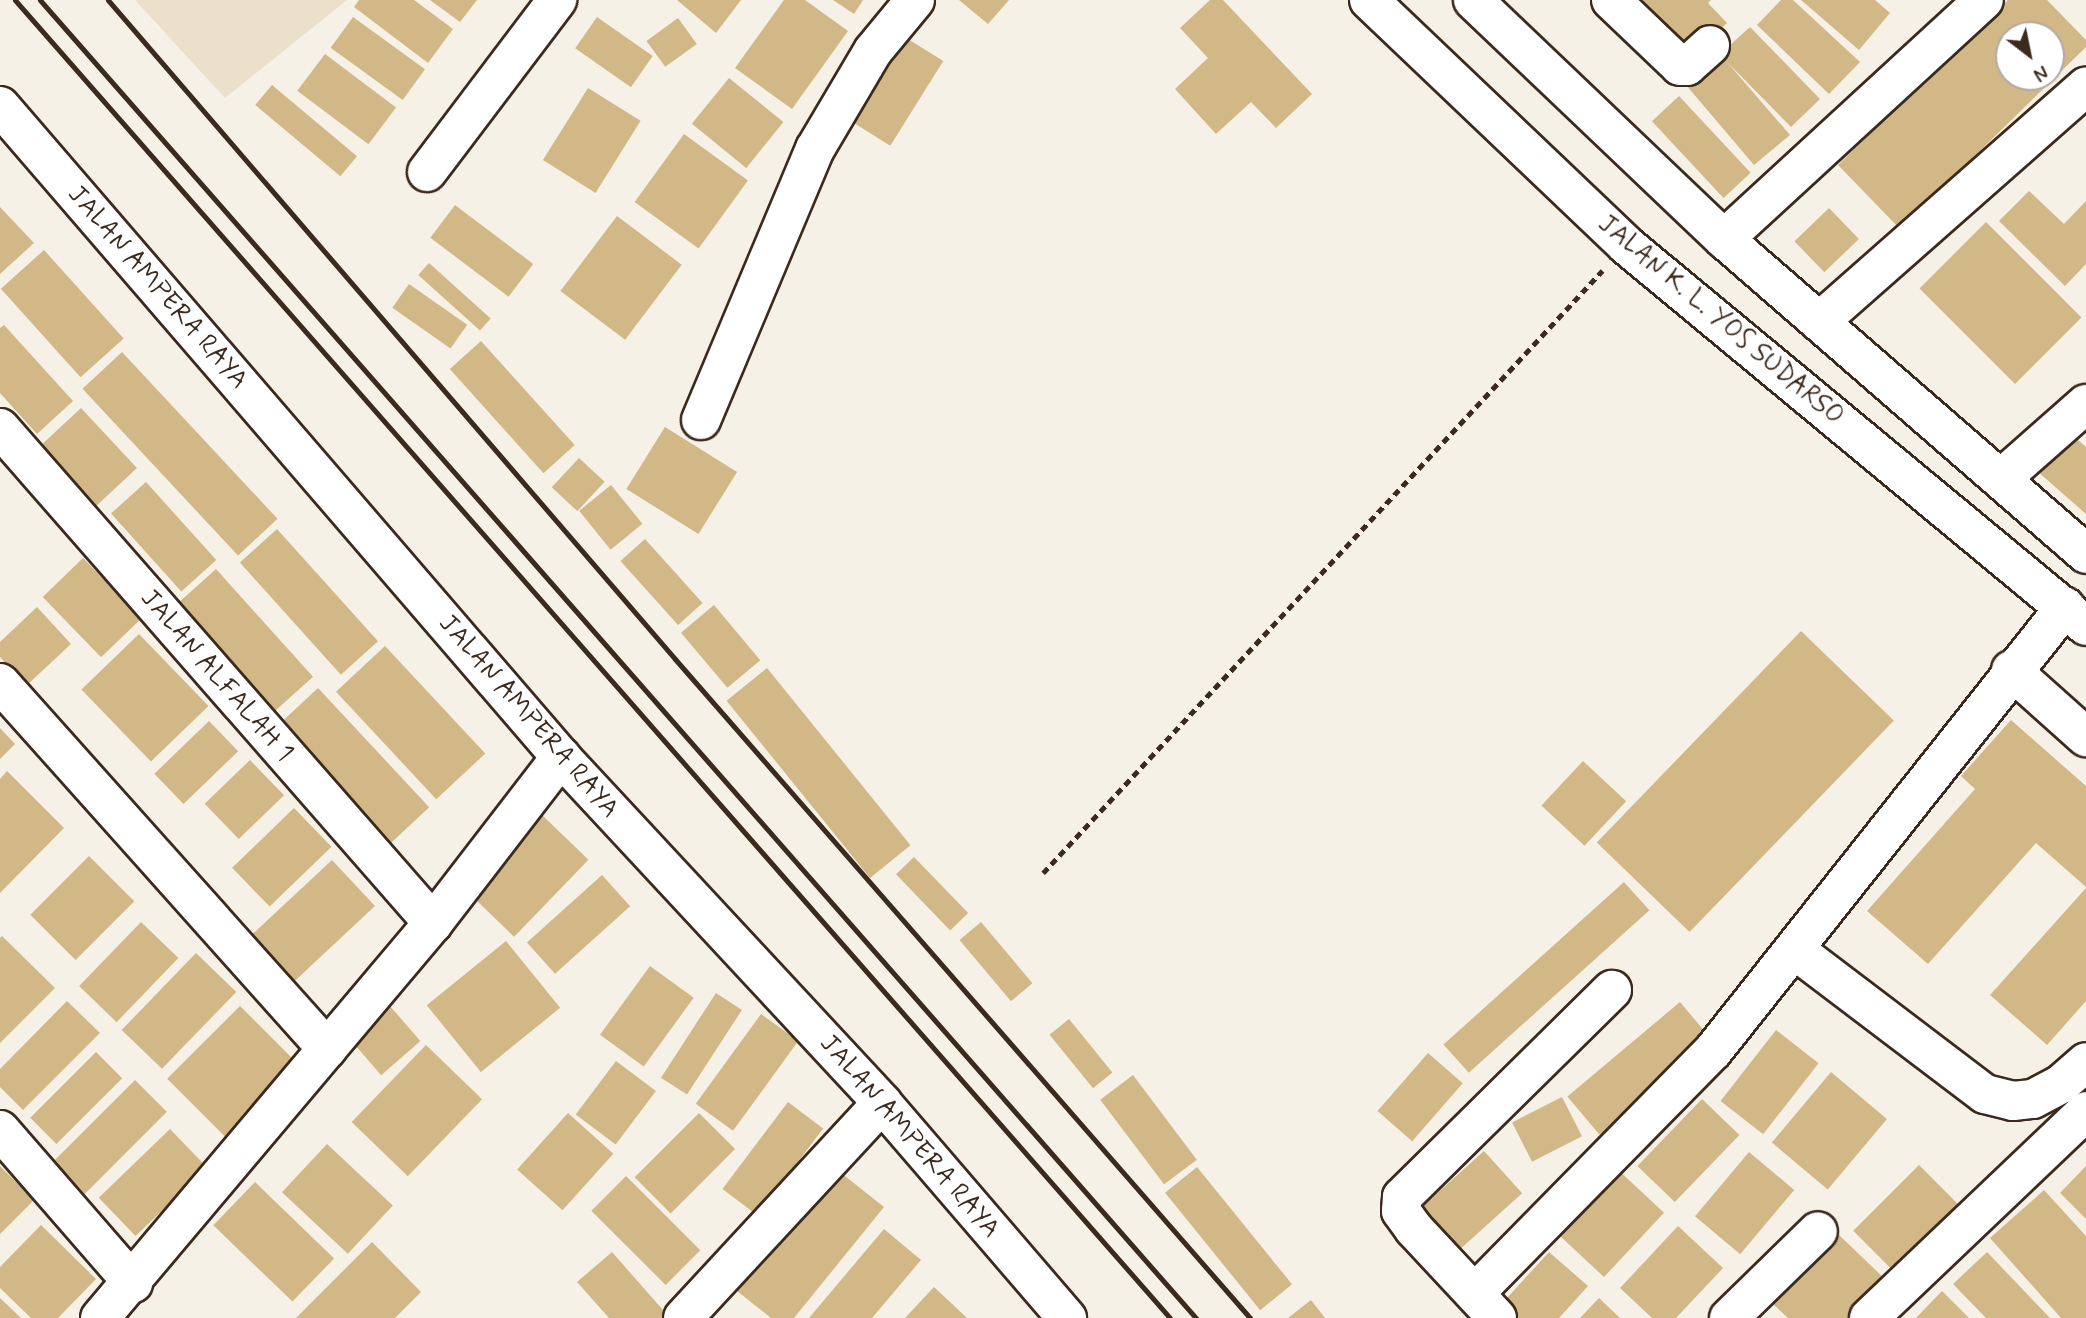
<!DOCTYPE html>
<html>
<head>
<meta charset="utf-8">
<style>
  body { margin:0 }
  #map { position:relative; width:2086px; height:1318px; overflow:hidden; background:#f6f1e7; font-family:Mynerve,sans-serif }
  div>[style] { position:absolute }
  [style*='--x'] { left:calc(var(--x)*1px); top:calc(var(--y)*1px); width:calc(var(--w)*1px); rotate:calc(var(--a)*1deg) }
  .built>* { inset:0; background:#ebe0ca }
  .building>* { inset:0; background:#d2b787; transform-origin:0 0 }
  .path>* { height:4.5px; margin-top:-2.25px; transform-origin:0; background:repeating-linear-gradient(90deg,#3b2a1e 0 7px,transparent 0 12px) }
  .roads { filter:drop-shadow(2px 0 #3b2a1e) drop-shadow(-2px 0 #3b2a1e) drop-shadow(0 2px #3b2a1e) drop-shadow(0 -2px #3b2a1e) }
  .minor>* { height:38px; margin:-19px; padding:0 19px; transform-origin:19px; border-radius:19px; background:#fff }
  .major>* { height:38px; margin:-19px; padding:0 19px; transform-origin:19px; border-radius:19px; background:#fff }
  .rail>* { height:5px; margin:-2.5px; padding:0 2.5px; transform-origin:2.5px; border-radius:2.5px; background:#3b2a1e }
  span { translate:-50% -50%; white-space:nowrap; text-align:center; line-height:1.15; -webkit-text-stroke:5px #fff; paint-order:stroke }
  .street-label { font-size:26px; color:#3b2a1e }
  .north { position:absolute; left:1995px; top:21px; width:70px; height:70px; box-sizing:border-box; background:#fff; border:2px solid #b1aaa5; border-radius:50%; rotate:148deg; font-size:19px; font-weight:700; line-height:28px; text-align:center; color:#3b2a1e }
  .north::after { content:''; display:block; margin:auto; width:24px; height:32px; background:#3b2a1e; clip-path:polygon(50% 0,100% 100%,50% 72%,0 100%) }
</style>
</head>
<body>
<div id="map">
  <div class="built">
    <div style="clip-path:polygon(135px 0,347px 0,225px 98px)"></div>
  </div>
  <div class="building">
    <div style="clip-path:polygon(359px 0,414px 0,453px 29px,428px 63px,354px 7px)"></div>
    <div style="clip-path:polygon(430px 0,477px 0,460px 22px)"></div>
    <div style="clip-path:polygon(677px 0,741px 0,716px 33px)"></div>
    <div style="clip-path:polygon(784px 0,805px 0,848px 31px,792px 109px,735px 68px)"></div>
    <div style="clip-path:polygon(833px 0,863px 0,854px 14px)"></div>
    <div style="clip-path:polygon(959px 0,1009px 0,988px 24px)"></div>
    <div style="clip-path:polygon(1210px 0,1223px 0,1312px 94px,1276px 128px,1251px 102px,1216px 134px,1175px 89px,1208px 58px,1180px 28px)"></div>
    <div style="clip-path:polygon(1634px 0,1711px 0,1708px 3px,1727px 23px,1690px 58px)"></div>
    <div style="clip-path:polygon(1781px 0,1793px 0,1860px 62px,1829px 94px,1757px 25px)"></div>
    <div style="clip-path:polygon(1801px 0,1875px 0,1890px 13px,1859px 50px)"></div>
    <div style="clip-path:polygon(evenodd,2008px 0,2047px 0,2086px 40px,2086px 47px,1900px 229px,1838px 165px,2008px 0,2009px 35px,2051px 35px,2051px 77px,2009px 77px,2009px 35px)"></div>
    <div style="left:353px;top:17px;width:89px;height:38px;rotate:36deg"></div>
    <div style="left:597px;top:17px;width:68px;height:38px;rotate:35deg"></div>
    <div style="left:678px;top:18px;width:32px;height:39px;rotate:54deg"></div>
    <div style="clip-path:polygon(1750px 27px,1820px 99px,1791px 127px,1727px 62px,1790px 135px,1754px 165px,1686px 85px)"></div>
    <div style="left:900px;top:34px;width:51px;height:100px;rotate:32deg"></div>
    <div style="left:325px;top:54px;width:89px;height:46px;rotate:37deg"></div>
    <div style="left:729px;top:78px;width:70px;height:59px;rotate:39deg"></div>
    <div style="left:272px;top:85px;width:111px;height:26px;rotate:40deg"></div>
    <div style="left:588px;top:88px;width:62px;height:85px;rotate:32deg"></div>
    <div style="left:1679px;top:96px;width:105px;height:37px;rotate:47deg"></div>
    <div style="left:684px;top:134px;width:79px;height:84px;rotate:36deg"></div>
    <div style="clip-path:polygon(2029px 191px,2064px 224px,2086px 201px,2086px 264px,2065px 286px,1999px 221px)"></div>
    <div style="left:455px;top:205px;width:98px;height:41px;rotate:37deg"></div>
    <div style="clip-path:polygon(0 207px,34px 243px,0 274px)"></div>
    <div style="left:1829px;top:208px;width:43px;height:48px;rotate:46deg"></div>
    <div style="left:617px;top:216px;width:81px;height:94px;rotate:37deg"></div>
    <div style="left:1986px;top:222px;width:135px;height:94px;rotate:45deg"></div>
    <div style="left:44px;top:250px;width:119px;height:58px;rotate:48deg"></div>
    <div style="left:429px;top:263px;width:83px;height:16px;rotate:42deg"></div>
    <div style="left:409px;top:284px;width:71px;height:29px;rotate:35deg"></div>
    <div style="clip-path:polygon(4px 325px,73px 401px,37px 434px,0 393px,0 328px)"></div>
    <div style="left:481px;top:341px;width:140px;height:42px;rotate:48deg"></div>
    <div style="left:122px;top:352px;width:228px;height:54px;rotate:47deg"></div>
    <div style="left:81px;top:408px;width:82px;height:59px;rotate:47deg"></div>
    <div style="left:665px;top:427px;width:85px;height:73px;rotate:32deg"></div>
    <div style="clip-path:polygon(2070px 433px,2086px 447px,2086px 514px,2037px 471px)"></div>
    <div style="left:579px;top:458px;width:35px;height:40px;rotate:43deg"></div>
    <div style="left:146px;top:482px;width:105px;height:47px;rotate:48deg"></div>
    <div style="left:611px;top:485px;width:50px;height:41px;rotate:51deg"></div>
    <div style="left:277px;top:529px;width:151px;height:50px;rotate:48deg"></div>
    <div style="left:645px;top:539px;width:86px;height:33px;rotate:48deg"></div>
    <div style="left:83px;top:558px;width:84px;height:56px;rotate:46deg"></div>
    <div style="left:216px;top:569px;width:145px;height:55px;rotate:48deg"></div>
    <div style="left:714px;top:605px;width:72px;height:43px;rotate:50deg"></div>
    <div style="clip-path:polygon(37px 607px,71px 644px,26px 686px,0 657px,0 642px)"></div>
    <div style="left:1801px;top:631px;width:129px;height:294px;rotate:44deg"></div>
    <div style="left:139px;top:634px;width:100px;height:80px;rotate:46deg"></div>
    <div style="left:385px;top:646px;width:147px;height:67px;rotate:47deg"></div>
    <div style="left:767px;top:668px;width:228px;height:52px;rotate:51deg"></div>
    <div style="left:318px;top:688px;width:163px;height:56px;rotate:47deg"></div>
    <div style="clip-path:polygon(2011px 720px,2086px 786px,2086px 887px,2036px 843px,1928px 964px,1867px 911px,1975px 789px,1961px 776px)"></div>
    <div style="left:209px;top:721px;width:42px;height:76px;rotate:46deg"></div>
    <div style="clip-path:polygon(0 728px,15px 744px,0 759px)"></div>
    <div style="left:250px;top:760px;width:49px;height:63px;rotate:46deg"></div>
    <div style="left:1583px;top:761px;width:59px;height:61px;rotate:43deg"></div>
    <div style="clip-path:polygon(7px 771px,64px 828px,0 893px,0 779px)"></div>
    <div style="left:294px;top:808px;width:54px;height:86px;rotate:46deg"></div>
    <div style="left:541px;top:814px;width:66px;height:107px;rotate:44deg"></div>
    <div style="left:89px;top:856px;width:64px;height:83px;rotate:45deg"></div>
    <div style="left:914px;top:857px;width:78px;height:25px;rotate:46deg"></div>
    <div style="left:332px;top:860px;width:63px;height:120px;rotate:47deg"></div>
    <div style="left:602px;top:875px;width:42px;height:101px;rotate:48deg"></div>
    <div style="left:1624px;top:882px;width:38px;height:243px;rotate:48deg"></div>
    <div style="clip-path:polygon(2086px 888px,2086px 1001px,2047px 1045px,1990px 995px)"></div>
    <div style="left:141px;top:922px;width:52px;height:89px;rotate:44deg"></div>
    <div style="left:981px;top:922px;width:80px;height:28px;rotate:50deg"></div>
    <div style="clip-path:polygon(2px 936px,55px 988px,0 1043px,0 938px)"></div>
    <div style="left:506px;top:941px;width:86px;height:102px;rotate:51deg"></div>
    <div style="left:196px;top:953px;width:56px;height:107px;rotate:44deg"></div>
    <div style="left:650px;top:966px;width:54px;height:85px;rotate:36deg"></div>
    <div style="left:716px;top:993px;width:31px;height:101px;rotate:33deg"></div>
    <div style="left:383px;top:998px;width:57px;height:52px;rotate:49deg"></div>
    <div style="clip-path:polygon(67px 1001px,100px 1033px,23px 1110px,0 1087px,0 1069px)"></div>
    <div style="left:1680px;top:1002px;width:50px;height:147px;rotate:50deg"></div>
    <div style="left:240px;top:1006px;width:83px;height:103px;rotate:45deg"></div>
    <div style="left:761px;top:1014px;width:46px;height:111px;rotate:36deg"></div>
    <div style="left:1069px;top:1019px;width:69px;height:25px;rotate:51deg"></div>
    <div style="left:1776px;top:1030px;width:54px;height:90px;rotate:38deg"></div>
    <div style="left:426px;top:1045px;width:78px;height:107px;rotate:44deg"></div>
    <div style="left:96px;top:1052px;width:37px;height:93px;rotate:45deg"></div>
    <div style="left:1428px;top:1053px;width:46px;height:77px;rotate:41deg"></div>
    <div style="left:616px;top:1061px;width:50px;height:67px;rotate:37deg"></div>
    <div style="left:1831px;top:1072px;width:73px;height:92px;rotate:40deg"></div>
    <div style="left:1133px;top:1075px;width:106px;height:41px;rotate:53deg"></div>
    <div style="left:135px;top:1080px;width:45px;height:120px;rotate:45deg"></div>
    <div style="left:1562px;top:1097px;width:44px;height:56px;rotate:63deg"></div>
    <div style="left:1702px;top:1099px;width:52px;height:93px;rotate:44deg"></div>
    <div style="left:788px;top:1102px;width:44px;height:109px;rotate:37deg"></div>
    <div style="left:568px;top:1113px;width:61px;height:76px;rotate:42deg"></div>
    <div style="left:699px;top:1113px;width:51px;height:91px;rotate:45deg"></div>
    <div style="left:170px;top:1129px;width:53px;height:99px;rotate:46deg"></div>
    <div style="left:327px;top:1144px;width:90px;height:66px;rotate:43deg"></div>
    <div style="left:1484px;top:1151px;width:57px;height:90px;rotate:48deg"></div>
    <div style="left:1749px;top:1152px;width:59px;height:84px;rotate:40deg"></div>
    <div style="clip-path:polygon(831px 1165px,884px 1207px,794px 1318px,771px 1318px,732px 1287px)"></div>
    <div style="left:1919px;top:1165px;width:55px;height:93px;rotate:45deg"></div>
    <div style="clip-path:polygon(0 1166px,34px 1200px,0 1234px)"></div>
    <div style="clip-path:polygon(2086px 1166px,2086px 1219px,2060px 1193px)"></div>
    <div style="left:1197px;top:1167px;width:151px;height:41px;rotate:51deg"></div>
    <div style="left:1615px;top:1167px;width:67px;height:88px;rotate:43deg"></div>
    <div style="left:626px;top:1176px;width:105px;height:49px;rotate:45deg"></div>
    <div style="left:255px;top:1182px;width:110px;height:60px;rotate:44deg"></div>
    <div style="clip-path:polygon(2044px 1190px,2086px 1236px,2086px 1318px,2061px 1318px,1990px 1238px)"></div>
    <div style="clip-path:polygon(41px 1225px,96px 1279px,58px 1318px,31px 1318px,0 1288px,0 1267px)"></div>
    <div style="clip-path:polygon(1678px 1226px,1723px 1268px,1676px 1318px,1652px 1318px,1620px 1288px)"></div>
    <div style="clip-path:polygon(884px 1229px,921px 1260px,872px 1318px,809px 1318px)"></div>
    <div style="clip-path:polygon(1839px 1235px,1885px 1279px,1847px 1318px,1788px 1318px,1773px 1304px)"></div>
    <div style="clip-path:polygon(372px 1242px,421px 1292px,395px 1318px,296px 1318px)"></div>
    <div style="clip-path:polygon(612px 1252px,670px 1318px,609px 1318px,577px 1282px)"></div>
    <div style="clip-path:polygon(1549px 1252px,1588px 1286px,1559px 1318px,1503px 1318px,1495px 1311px)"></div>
    <div style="clip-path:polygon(1987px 1252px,2050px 1318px,1986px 1318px,1953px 1284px)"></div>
    <div style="clip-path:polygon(934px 1287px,967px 1318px,905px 1318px)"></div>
    <div style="clip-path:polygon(1942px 1291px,1969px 1318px,1916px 1318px)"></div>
    <div style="clip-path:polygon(0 1298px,21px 1318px,0 1318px)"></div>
    <div style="clip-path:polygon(1599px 1298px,1620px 1318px,1580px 1318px)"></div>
    <div style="clip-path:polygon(1311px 1300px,1325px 1318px,1288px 1318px)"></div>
  </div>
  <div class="path">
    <div style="--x:1043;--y:873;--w:822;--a:-47.12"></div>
  </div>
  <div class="roads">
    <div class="minor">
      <div style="--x:1611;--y:0;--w:95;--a:43.7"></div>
      <div style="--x:1680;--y:66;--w:7;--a:0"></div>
      <div style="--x:1687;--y:66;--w:31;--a:-42"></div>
      <div style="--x:0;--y:106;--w:859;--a:49.25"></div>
      <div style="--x:561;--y:757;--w:472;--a:47.1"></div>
      <div style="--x:882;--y:1103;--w:284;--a:49.3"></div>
      <div style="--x:427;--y:172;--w:216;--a:-52.9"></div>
      <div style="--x:1724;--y:239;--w:353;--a:-42.6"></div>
      <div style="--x:1819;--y:322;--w:356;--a:-41.4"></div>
      <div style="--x:701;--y:420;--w:294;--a:-67.2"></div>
      <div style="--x:815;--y:149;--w:114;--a:-59.4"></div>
      <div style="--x:873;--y:51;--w:66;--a:-50.5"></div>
      <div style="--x:0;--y:428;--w:658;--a:48.82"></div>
      <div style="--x:2002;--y:478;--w:112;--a:-41.4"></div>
      <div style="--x:2011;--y:670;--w:101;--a:41.8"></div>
      <div style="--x:0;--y:683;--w:491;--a:48.2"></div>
      <div style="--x:1795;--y:950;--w:238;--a:37.2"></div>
      <div style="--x:1985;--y:1094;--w:29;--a:14"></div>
      <div style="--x:2013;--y:1101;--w:20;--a:-6"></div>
      <div style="--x:2033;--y:1099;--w:32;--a:-28"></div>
      <div style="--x:2061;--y:1084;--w:33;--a:-41"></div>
      <div style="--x:0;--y:1130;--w:203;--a:49"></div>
      <div style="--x:1475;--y:1293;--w:339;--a:-45.5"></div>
      <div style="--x:1713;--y:1051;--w:567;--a:-51.59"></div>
      <div style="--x:100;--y:1318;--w:517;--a:-49.87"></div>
      <div style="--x:433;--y:923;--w:210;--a:-52.4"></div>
      <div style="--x:683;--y:1318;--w:293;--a:-47.2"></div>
      <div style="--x:1497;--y:1318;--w:122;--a:-133"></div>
      <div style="--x:1414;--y:1229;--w:22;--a:-126"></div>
      <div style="--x:1401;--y:1211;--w:14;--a:-86"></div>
      <div style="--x:1402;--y:1197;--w:295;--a:-44.6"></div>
      <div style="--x:1729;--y:1318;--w:124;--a:-44.3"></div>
      <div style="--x:1869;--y:1318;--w:300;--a:-43.6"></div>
    </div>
    <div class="major">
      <div style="--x:1369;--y:0;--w:355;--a:43.6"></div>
      <div style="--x:1626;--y:245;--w:597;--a:39.63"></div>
      <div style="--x:1473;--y:0;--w:347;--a:43.6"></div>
      <div style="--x:1724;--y:239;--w:480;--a:41"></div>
    </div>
  </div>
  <div class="rail">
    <div style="--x:15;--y:0;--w:1752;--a:48.77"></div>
    <div style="--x:40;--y:0;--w:1753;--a:48.75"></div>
    <div style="--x:108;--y:0;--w:869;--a:49.29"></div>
    <div style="--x:675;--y:659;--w:875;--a:48.89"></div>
  </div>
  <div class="street-label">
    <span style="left:157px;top:288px;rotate:49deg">JALAN AMPERA RAYA</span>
    <span style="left:1720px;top:321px;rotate:40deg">JALAN K. L. YOS SUDARSO</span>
    <span style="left:216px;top:676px;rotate:49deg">JALAN ALFALAH 1</span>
    <span style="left:528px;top:717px;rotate:49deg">JALAN AMPERA RAYA</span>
    <span style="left:909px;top:1137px;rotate:49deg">JALAN AMPERA RAYA</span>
  </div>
  <div class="north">N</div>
</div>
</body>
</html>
